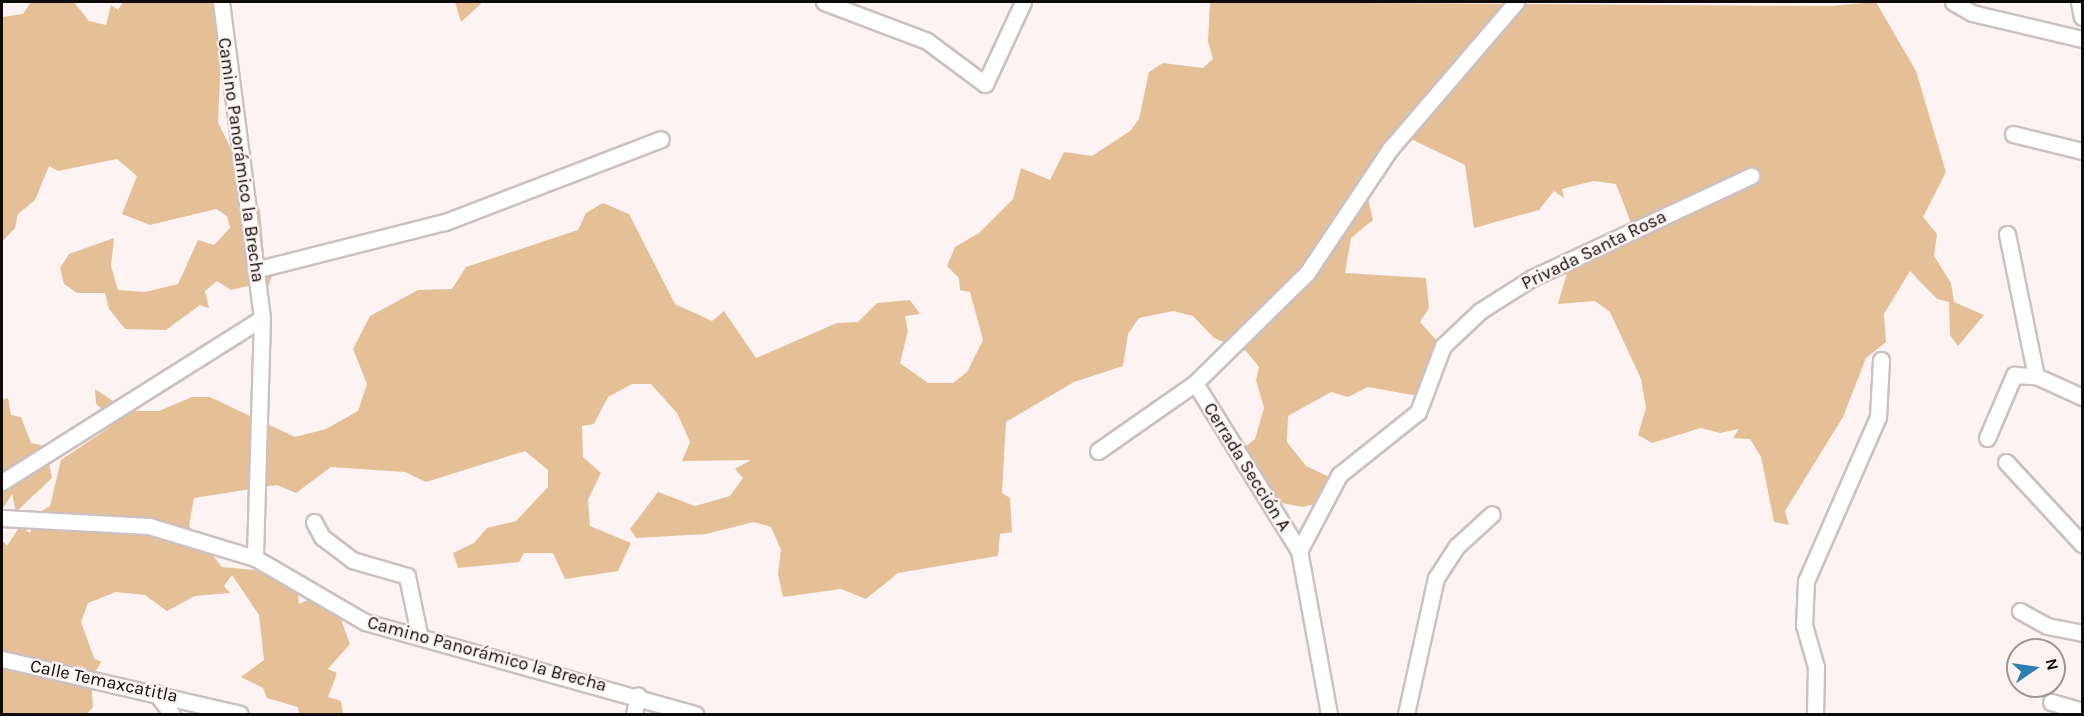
<!DOCTYPE html>
<html>
<head>
<meta charset="utf-8">
<style>
  body { margin:0 }
  #map { position:relative; width:2084px; height:716px; overflow:hidden; background:#fdf3f3; font-family:Karla,sans-serif }
  div>[style] { position:absolute }
  [style*='--x'] { left:calc(var(--x)*1px); top:calc(var(--y)*1px); width:calc(var(--w)*1px); rotate:calc(var(--a)*1deg) }
  .forest>* { inset:0; background:#e5bf96 }
  .roads { filter:drop-shadow(2px 0 #cdc0c1) drop-shadow(-2px 0 #cdc0c1) drop-shadow(0 2px #cdc0c1) drop-shadow(0 -2px #cdc0c1) }
  .minor>* { height:15px; margin:-7.5px; padding:0 7.5px; transform-origin:7.5px; border-radius:7.5px; background:#fff }
  span { translate:-50% -50%; white-space:nowrap; text-align:center; line-height:1.15; -webkit-text-stroke:4.5px #fdf3f3; paint-order:stroke }
  .street-label { font-size:18px; color:#0f0b0b }
  .frame { position:absolute; inset:0; border:3px solid #0f0b0b; pointer-events:none }
  .north { position:absolute; left:2006px; top:638px; width:60px; height:60px; box-sizing:border-box; background:#fdf3f3; border:2px solid #9e9696; border-radius:50%; rotate:77deg; font-size:16px; font-weight:700; line-height:24px; text-align:center; color:#0f0b0b }
  .north::after { content:''; display:block; margin:auto; width:21px; height:27px; background:#2d80b1; clip-path:polygon(50% 0,100% 100%,50% 72%,0 100%) }
</style>
</head>
<body>
<div id="map">
  <div class="forest">
    <div style="clip-path:polygon(31px 2px,74px 2px,89px 21px,106px 25px,111px 5px,118px 10px,123px 2px,212px 2px,221px 58px,218px 122px,260px 210px,265px 268px,272px 276px,265px 295px,256px 284px,231px 290px,217px 281px,205px 291px,209px 308px,200px 305px,166px 330px,125px 329px,109px 309px,105px 293px,77px 293px,64px 284px,60px 268px,69px 254px,114px 238px,111px 266px,118px 290px,145px 292px,178px 284px,198px 240px,214px 245px,230px 228px,227px 216px,216px 209px,150px 225px,122px 214px,137px 176px,117px 159px,58px 171px,49px 166px,35px 200px,18px 214px,15px 228px,2px 242px,2px 17px,23px 14px)"></div>
    <div style="clip-path:polygon(455px 2px,483px 2px,461px 22px)"></div>
    <div style="clip-path:polygon(1210px 2px,1831px 6px,1876px 2px,1916px 71px,1946px 172px,1923px 217px,1937px 234px,1934px 256px,1951px 283px,1954px 302px,1984px 315px,1958px 346px,1950px 335px,1949px 302px,1937px 299px,1910px 271px,1884px 314px,1886px 342px,1866px 358px,1843px 417px,1785px 511px,1789px 525px,1774px 522px,1761px 457px,1750px 439px,1733px 438px,1739px 429px,1720px 433px,1701px 428px,1652px 443px,1638px 435px,1646px 408px,1641px 379px,1610px 312px,1595px 301px,1558px 304px,1571px 259px,1598px 250px,1605px 255px,1631px 223px,1616px 184px,1593px 181px,1562px 189px,1564px 198px,1554px 191px,1539px 210px,1474px 228px,1465px 165px,1413px 140px,1391px 151px,1366px 190px,1373px 220px,1351px 238px,1345px 273px,1426px 278px,1429px 308px,1420px 322px,1437px 341px,1439px 382px,1423px 397px,1368px 387px,1348px 397px,1331px 392px,1288px 416px,1287px 442px,1306px 466px,1342px 483px,1319px 503px,1303px 507px,1259px 499px,1246px 446px,1255px 439px,1264px 408px,1256px 380px,1259px 367px,1246px 351px,1214px 338px,1193px 316px,1173px 311px,1139px 318px,1128px 334px,1123px 366px,1074px 382px,1006px 422px,1002px 493px,1010px 498px,1012px 532px,1000px 534px,998px 556px,898px 573px,866px 599px,841px 589px,783px 597px,778px 574px,781px 550px,771px 527px,754px 522px,706px 534px,636px 538px,630px 529px,658px 492px,695px 506px,730px 496px,743px 478px,735px 469px,751px 460px,682px 461px,690px 442px,677px 413px,651px 384px,632px 384px,608px 397px,594px 424px,582px 426px,583px 457px,601px 473px,588px 500px,590px 526px,631px 543px,618px 571px,565px 579px,553px 553px,524px 553px,519px 562px,458px 568px,453px 553px,474px 543px,487px 528px,516px 521px,548px 487px,548px 470px,525px 451px,426px 482px,405px 472px,331px 467px,296px 493px,277px 485px,194px 498px,189px 526px,222px 567px,281px 572px,297px 586px,299px 604px,318px 595px,338px 611px,350px 644px,328px 669px,337px 673px,328px 697px,341px 701px,343px 714px,299px 714px,298px 707px,267px 698px,263px 688px,241px 677px,264px 660px,259px 615px,232px 575px,224px 586px,230px 593px,195px 596px,167px 611px,145px 595px,116px 592px,88px 603px,81px 622px,94px 658px,101px 662px,91px 679px,93px 707px,87px 714px,2px 714px,2px 540px,7px 546px,20px 526px,30px 533px,38px 513px,50px 506px,61px 460px,110px 427px,113px 419px,96px 404px,95px 389px,128px 411px,159px 411px,192px 397px,210px 397px,295px 437px,326px 429px,358px 411px,367px 384px,353px 349px,370px 316px,418px 290px,452px 289px,466px 267px,578px 230px,586px 213px,603px 203px,629px 214px,675px 304px,712px 321px,724px 311px,756px 358px,837px 323px,858px 322px,877px 303px,910px 300px,920px 314px,905px 316px,908px 331px,900px 363px,928px 383px,953px 383px,967px 372px,983px 340px,970px 292px,960px 290px,959px 278px,947px 266px,955px 247px,979px 233px,1013px 199px,1021px 168px,1050px 180px,1064px 152px,1092px 156px,1130px 131px,1139px 119px,1149px 72px,1163px 63px,1203px 68px,1213px 59px,1208px 41px)"></div>
    <div style="clip-path:polygon(8px 398px,11px 415px,21px 417px,31px 443px,45px 446px,31px 459px,49px 463px,52px 478px,16px 512px,12px 494px,2px 510px,2px 400px)"></div>
  </div>
  <div class="roads">
    <div class="minor">
      <div style="--x:221;--y:2;--w:319;--a:82.6"></div>
      <div style="--x:262;--y:318;--w:240;--a:91.7"></div>
      <div style="--x:824;--y:2;--w:110;--a:20.7"></div>
      <div style="--x:927;--y:41;--w:72;--a:36.6"></div>
      <div style="--x:985;--y:84;--w:90;--a:-65.1"></div>
      <div style="--x:1953;--y:2;--w:22;--a:30"></div>
      <div style="--x:1972;--y:13;--w:113;--a:13.3"></div>
      <div style="--x:2079;--y:2;--w:15;--a:79"></div>
      <div style="--x:2013;--y:134;--w:71;--a:13.8"></div>
      <div style="--x:2007;--y:234;--w:145;--a:78.5"></div>
      <div style="--x:2036;--y:376;--w:51;--a:24.5"></div>
      <div style="--x:255;--y:270;--w:196;--a:-14.2"></div>
      <div style="--x:445;--y:222;--w:231;--a:-21"></div>
      <div style="--x:1195;--y:383;--w:198;--a:58.2"></div>
      <div style="--x:1987;--y:438;--w:69;--a:-66.8"></div>
      <div style="--x:2014;--y:375;--w:22;--a:3"></div>
      <div style="--x:1098;--y:451;--w:118;--a:-35"></div>
      <div style="--x:1195;--y:383;--w:157;--a:-44.5"></div>
      <div style="--x:1307;--y:273;--w:149;--a:-56.2"></div>
      <div style="--x:1390;--y:149;--w:194;--a:-49.4"></div>
      <div style="--x:2006;--y:462;--w:112;--a:47.2"></div>
      <div style="--x:2;--y:482;--w:307;--a:-32.2"></div>
      <div style="--x:2;--y:518;--w:147;--a:3.1"></div>
      <div style="--x:149;--y:526;--w:111;--a:16.8"></div>
      <div style="--x:255;--y:558;--w:127;--a:30.2"></div>
      <div style="--x:365;--y:622;--w:343;--a:15.6"></div>
      <div style="--x:314;--y:522;--w:17;--a:62"></div>
      <div style="--x:322;--y:537;--w:38;--a:37"></div>
      <div style="--x:352;--y:560;--w:57;--a:16.2"></div>
      <div style="--x:407;--y:576;--w:59;--a:78.3"></div>
      <div style="--x:2020;--y:611;--w:31;--a:29"></div>
      <div style="--x:2047;--y:626;--w:36;--a:11"></div>
      <div style="--x:2;--y:659;--w:244;--a:13"></div>
      <div style="--x:156;--y:693;--w:26;--a:53"></div>
      <div style="--x:2051;--y:702;--w:32;--a:16"></div>
      <div style="--x:634;--y:714;--w:19;--a:-78"></div>
      <div style="--x:1329;--y:714;--w:166;--a:-100.4"></div>
      <div style="--x:1299;--y:551;--w:86;--a:-62.2"></div>
      <div style="--x:1339;--y:475;--w:101;--a:-38.6"></div>
      <div style="--x:1418;--y:412;--w:71;--a:-69.3"></div>
      <div style="--x:1443;--y:346;--w:51;--a:-43.4"></div>
      <div style="--x:1480;--y:311;--w:62;--a:-32.4"></div>
      <div style="--x:1532;--y:278;--w:242;--a:-25"></div>
      <div style="--x:1406;--y:714;--w:139;--a:-77.6"></div>
      <div style="--x:1436;--y:578;--w:38;--a:-57"></div>
      <div style="--x:1457;--y:546;--w:47;--a:-42.4"></div>
      <div style="--x:1815;--y:714;--w:47;--a:-88.8"></div>
      <div style="--x:1816;--y:667;--w:44;--a:-105.9"></div>
      <div style="--x:1804;--y:625;--w:44;--a:-87.4"></div>
      <div style="--x:1806;--y:581;--w:179;--a:-66.3"></div>
      <div style="--x:1878;--y:417;--w:57;--a:-87"></div>
    </div>
  </div>
  <div class="street-label">
    <span style="left:241px;top:160px;rotate:82deg">Camino Panorámico la Brecha</span>
    <span style="left:1594px;top:250px;rotate:-26deg">Privada Santa Rosa</span>
    <span style="left:1247px;top:467px;rotate:58deg">Cerrada Sección A</span>
    <span style="left:487px;top:654px;rotate:15deg">Camino Panorámico la Brecha</span>
    <span style="left:104px;top:681px;rotate:12deg">Calle Temaxcatitla</span>
  </div>
  <div class="frame"></div>
  <div class="north">N</div>
</div>
</body>
</html>
